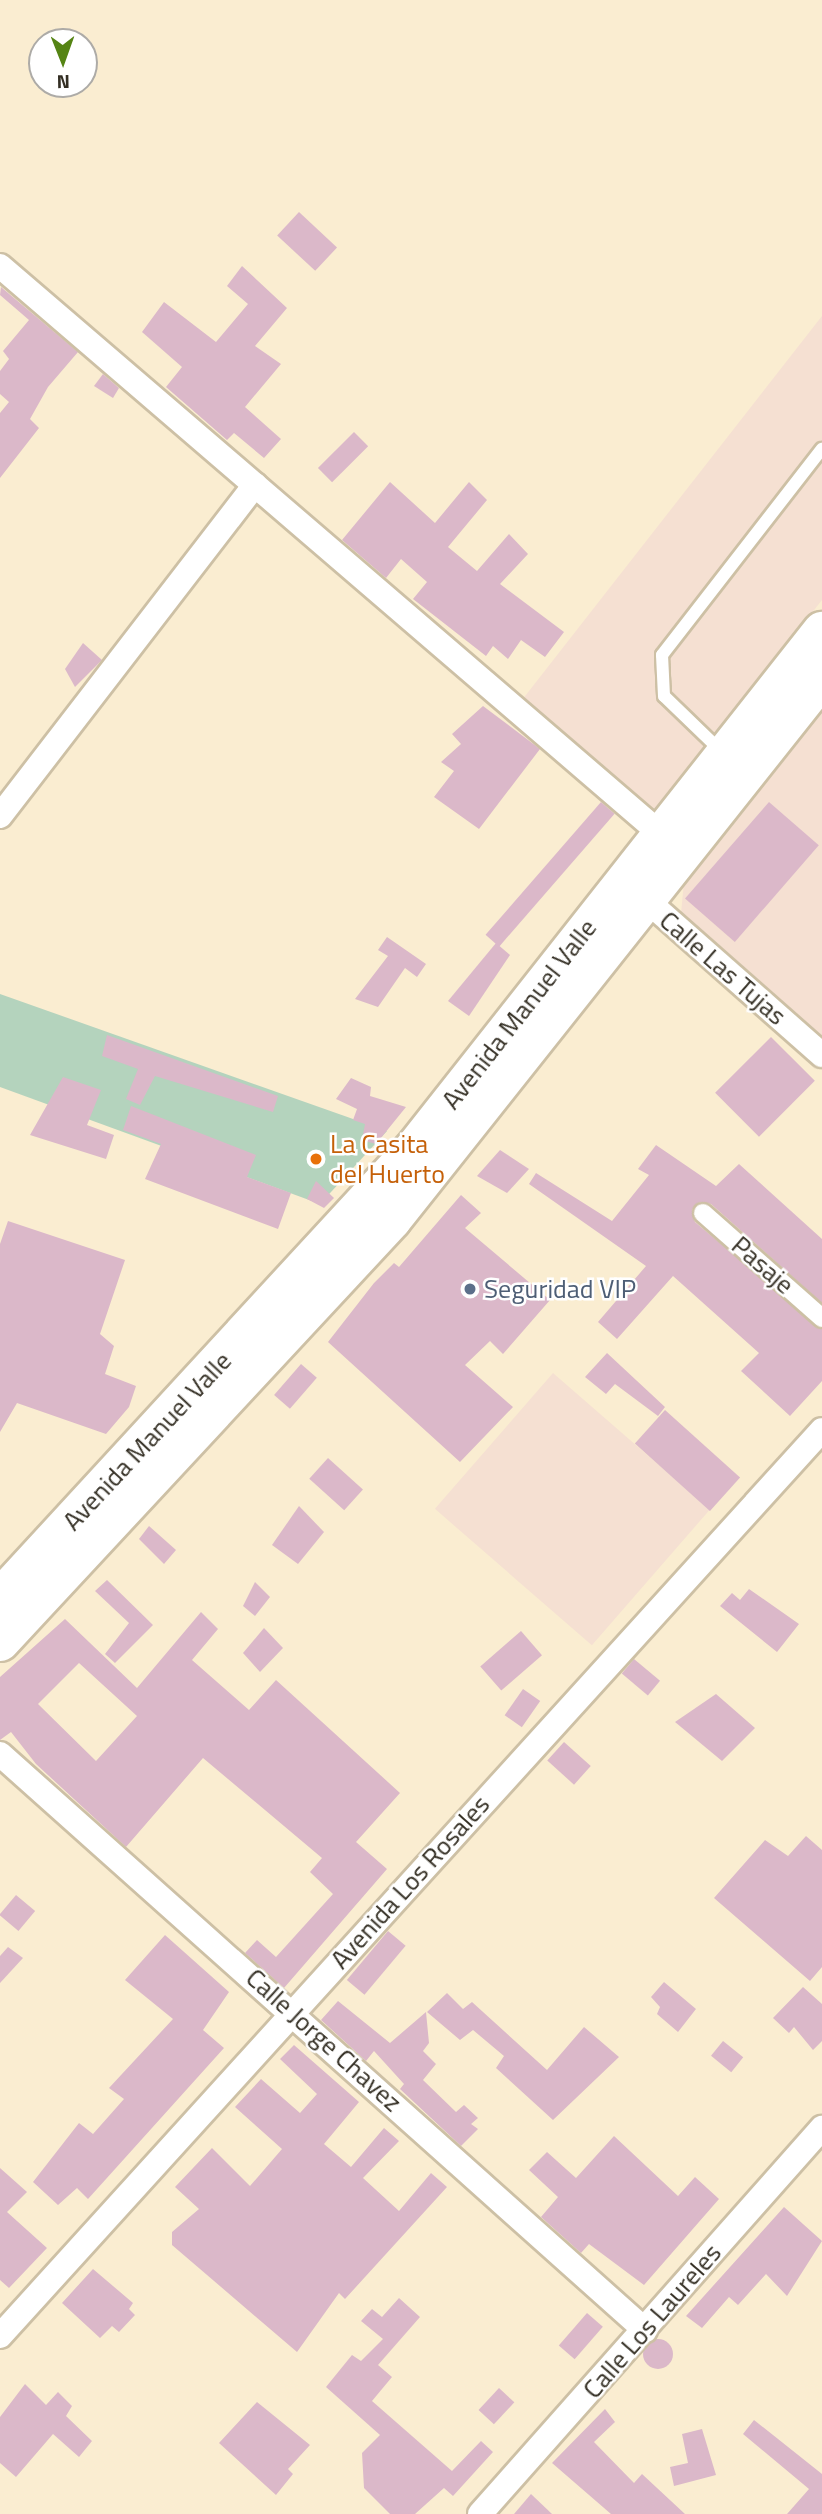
<!DOCTYPE html>
<html>
<head>
<meta charset="utf-8">
<style>
  body { margin:0 }
  #map { position:relative; width:822px; height:2514px; overflow:hidden; background:#faedd1; font-family:"Titillium Web",sans-serif }
  div>[style] { position:absolute }
  [style*='--x'] { left:calc(var(--x)*1px); top:calc(var(--y)*1px); width:calc(var(--w)*1px); rotate:calc(var(--a)*1deg) }
  .industrial>* { inset:0; background:#f5e0d2; transform-origin:0 0 }
  .green>* { inset:0; background:#b4d3bd }
  .building>* { inset:0; background:#dbb8c9; transform-origin:0 0 }
  .round { border-radius:50% }
  .roads { filter:drop-shadow(2px 0 #cdc0a5) drop-shadow(-2px 0 #cdc0a5) drop-shadow(0 2px #cdc0a5) drop-shadow(0 -2px #cdc0a5) }
  .service>* { height:12px; margin:-6px; padding:0 6px; transform-origin:6px; border-radius:6px; background:#fff }
  .pedestrian>* { height:18px; margin:-9px; padding:0 9px; transform-origin:9px; border-radius:9px; background:#fff }
  .minor>* { height:24px; margin:-12px; padding:0 12px; transform-origin:12px; border-radius:12px; background:#fff }
  .primary>* { height:38px; margin:-19px; padding:0 19px; transform-origin:19px; border-radius:19px; background:#fff }
  .dots>* { width:19px; height:19px; translate:-50% -50%; box-sizing:border-box; border:4px solid #fff; border-radius:50% }
  span { translate:-50% -50%; white-space:nowrap; text-align:center; line-height:1.15; -webkit-text-stroke:5px #fff; paint-order:stroke }
  .street-label { font-size:26px; color:#332e23 }
  .food-label { font-size:26px; color:#c56008 }
  .left { translate:0 -50%; text-align:left }
  .service-label { font-size:26px; color:#4e5e75 }
  .north { position:absolute; left:28px; top:28px; width:70px; height:70px; box-sizing:border-box; background:#fff; border:2px solid #adaba7; border-radius:50%; rotate:179deg; font-size:19px; font-weight:700; line-height:28px; text-align:center; color:#332e23 }
  .north::after { content:''; display:block; margin:auto; width:24px; height:32px; background:#558414; clip-path:polygon(50% 0,100% 100%,50% 72%,0 100%) }
</style>
</head>
<body>
<div id="map">
  <div class="industrial">
    <div style="clip-path:polygon(822px 316px,822px 600px,655px 811px,522px 700px)"></div>
    <div style="clip-path:polygon(822px 703px,822px 1038px,681px 914px,685px 871px)"></div>
    <div style="left:553px;top:1373px;width:208px;height:180px;rotate:41deg"></div>
  </div>
  <div class="green">
    <div style="clip-path:polygon(0 994px,387px 1131px,320px 1204px,0 1087px)"></div>
  </div>
  <div class="building">
    <div style="left:299px;top:212px;width:52px;height:32px;rotate:43deg"></div>
    <div style="clip-path:polygon(242px 266px,287px 308px,255px 346px,281px 364px,245px 407px,281px 439px,264px 458px,234px 433px,227px 440px,166px 387px,182px 367px,142px 332px,164px 302px,216px 342px,248px 304px,227px 286px)"></div>
    <div style="clip-path:polygon(1px 287px,78px 352px,48px 387px,30px 419px,39px 428px,0 478px,0 413px,9px 402px,0 394px,0 371px,9px 359px,3px 351px,29px 320px,0 295px)"></div>
    <div style="clip-path:polygon(103px 374px,119px 388px,113px 398px,94px 386px)"></div>
    <div style="left:354px;top:432px;width:20px;height:51px;rotate:45deg"></div>
    <div style="clip-path:polygon(390px 482px,435px 523px,469px 482px,487px 500px,448px 547px,477px 571px,509px 534px,528px 554px,500px 584px,564px 632px,545px 657px,521px 640px,508px 659px,493px 646px,486px 656px,413px 599px,427px 582px,401px 559px,386px 578px,342px 540px)"></div>
    <div style="clip-path:polygon(83px 643px,102px 660px,75px 687px,65px 669px)"></div>
    <div style="clip-path:polygon(483px 706px,540px 749px,479px 829px,434px 797px,454px 771px,441px 762px,461px 744px,452px 734px)"></div>
    <div style="left:601px;top:802px;width:18px;height:176px;rotate:41deg"></div>
    <div style="left:769px;top:802px;width:66px;height:128px;rotate:41deg"></div>
    <div style="clip-path:polygon(387px 937px,426px 964px,417px 977px,405px 968px,378px 1007px,355px 999px,388px 956px,378px 950px)"></div>
    <div style="clip-path:polygon(496px 943px,510px 955px,469px 1016px,448px 1001px)"></div>
    <div style="clip-path:polygon(107px 1035px,278px 1096px,273px 1112px,155px 1076px,140px 1105px,126px 1099px,138px 1069px,102px 1056px)"></div>
    <div style="left:771px;top:1037px;width:62px;height:79px;rotate:45deg"></div>
    <div style="clip-path:polygon(63px 1077px,101px 1090px,87px 1125px,114px 1135px,106px 1159px,30px 1135px)"></div>
    <div style="clip-path:polygon(351px 1078px,371px 1087px,370px 1096px,406px 1107px,376px 1144px,362px 1140px,365px 1124px,353px 1120px,357px 1109px,336px 1099px)"></div>
    <div style="clip-path:polygon(131px 1106px,256px 1155px,247px 1177px,291px 1193px,278px 1229px,145px 1179px,161px 1144px,123px 1130px)"></div>
    <div style="clip-path:polygon(656px 1145px,716px 1186px,739px 1164px,822px 1239px,822px 1303px,711px 1204px,700px 1202px,692px 1210px,695px 1222px,822px 1329px,822px 1381px,790px 1416px,741px 1371px,759px 1353px,673px 1276px,617px 1339px,598px 1322px,646px 1266px,529px 1184px,536px 1173px,612px 1221px,649px 1175px,638px 1169px)"></div>
    <div style="clip-path:polygon(500px 1150px,529px 1169px,507px 1193px,477px 1176px)"></div>
    <div style="clip-path:polygon(316px 1181px,334px 1198px,324px 1208px,307px 1199px)"></div>
    <div style="clip-path:polygon(461px 1195px,481px 1213px,465px 1228px,550px 1300px,503px 1354px,490px 1341px,465px 1365px,513px 1407px,460px 1462px,328px 1342px,374px 1283px,394px 1263px,399px 1267px)"></div>
    <div style="clip-path:polygon(8px 1221px,125px 1260px,100px 1334px,114px 1346px,105px 1374px,136px 1386px,129px 1407px,106px 1434px,17px 1403px,0 1432px,0 1244px)"></div>
    <div style="clip-path:polygon(607px 1353px,665px 1407px,658px 1416px,615px 1384px,606px 1394px,585px 1377px)"></div>
    <div style="left:301px;top:1364px;width:21px;height:41px;rotate:41deg"></div>
    <div style="left:665px;top:1410px;width:101px;height:45px;rotate:42deg"></div>
    <div style="left:328px;top:1458px;width:47px;height:28px;rotate:42deg"></div>
    <div style="clip-path:polygon(299px 1506px,324px 1532px,298px 1564px,272px 1545px)"></div>
    <div style="clip-path:polygon(149px 1526px,176px 1550px,164px 1564px,139px 1539px)"></div>
    <div style="clip-path:polygon(107px 1580px,153px 1625px,115px 1663px,105px 1654px,129px 1623px,95px 1591px)"></div>
    <div style="clip-path:polygon(255px 1582px,270px 1597px,255px 1616px,243px 1606px)"></div>
    <div style="clip-path:polygon(749px 1589px,799px 1624px,777px 1652px,720px 1606px,732px 1593px,740px 1600px)"></div>
    <div style="clip-path:polygon(evenodd,201px 1612px,218px 1629px,192px 1660px,249px 1710px,276px 1680px,400px 1793px,356px 1842px,387px 1869px,284px 1988px,245px 1953px,257px 1940px,276px 1957px,333px 1894px,310px 1872px,322px 1858px,203px 1758px,126px 1847px,36px 1764px,11px 1732px,0 1740px,0 1677px,65px 1619px,137px 1688px,201px 1612px,79px 1663px,137px 1716px,96px 1761px,38px 1704px,79px 1663px)"></div>
    <div style="clip-path:polygon(264px 1628px,283px 1648px,260px 1672px,243px 1653px)"></div>
    <div style="left:521px;top:1631px;width:32px;height:54px;rotate:49deg"></div>
    <div style="left:634px;top:1659px;width:34px;height:19px;rotate:40deg"></div>
    <div style="left:523px;top:1689px;width:21px;height:32px;rotate:35deg"></div>
    <div style="clip-path:polygon(716px 1694px,755px 1728px,722px 1761px,675px 1722px)"></div>
    <div style="left:564px;top:1742px;width:36px;height:25px;rotate:42deg"></div>
    <div style="clip-path:polygon(806px 1836px,822px 1850px,822px 1967px,810px 1981px,714px 1898px,765px 1840px,788px 1856px)"></div>
    <div style="left:16px;top:1895px;width:25px;height:26px;rotate:40deg"></div>
    <div style="left:388px;top:1931px;width:23px;height:64px;rotate:40deg"></div>
    <div style="clip-path:polygon(165px 1935px,229px 1992px,203px 2030px,224px 2048px,88px 2199px,77px 2188px,58px 2205px,33px 2182px,79px 2123px,93px 2134px,124px 2099px,109px 2088px,173px 2019px,125px 1980px)"></div>
    <div style="clip-path:polygon(8px 1947px,23px 1958px,0 1983px,0 1956px)"></div>
    <div style="clip-path:polygon(664px 1982px,696px 2009px,678px 2032px,657px 2014px,660px 2007px,651px 1997px)"></div>
    <div style="clip-path:polygon(803px 1987px,822px 2004px,822px 2041px,813px 2050px,794px 2027px,789px 2033px,773px 2018px)"></div>
    <div style="clip-path:polygon(447px 1993px,463px 2009px,472px 2002px,547px 2070px,584px 2027px,619px 2057px,553px 2120px,496px 2068px,504px 2056px,473px 2030px,460px 2040px,427px 2012px)"></div>
    <div style="clip-path:polygon(338px 2001px,390px 2043px,426px 2012px,429px 2043px,423px 2051px,436px 2064px,423px 2080px,456px 2112px,464px 2105px,478px 2118px,471px 2124px,478px 2129px,461px 2146px,400px 2089px,404px 2084px,374px 2051px,366px 2061px,321px 2020px)"></div>
    <div style="left:723px;top:2041px;width:26px;height:19px;rotate:39deg"></div>
    <div style="clip-path:polygon(294px 2045px,359px 2102px,324px 2144px,351px 2167px,384px 2128px,399px 2141px,363px 2178px,399px 2211px,431px 2173px,447px 2187px,345px 2299px,339px 2293px,297px 2352px,172px 2245px,172px 2232px,199px 2209px,175px 2187px,212px 2148px,250px 2186px,282px 2149px,235px 2107px,261px 2079px,300px 2113px,317px 2094px,280px 2059px)"></div>
    <div style="clip-path:polygon(614px 2136px,678px 2196px,695px 2177px,719px 2199px,644px 2285px,589px 2244px,581px 2253px,541px 2217px,558px 2197px,529px 2170px,547px 2152px,576px 2178px)"></div>
    <div style="clip-path:polygon(0 2168px,27px 2192px,7px 2212px,47px 2248px,9px 2288px,0 2280px)"></div>
    <div style="clip-path:polygon(784px 2207px,822px 2241px,787px 2296px,766px 2274px,738px 2305px,729px 2297px,702px 2328px,686px 2316px)"></div>
    <div style="clip-path:polygon(93px 2269px,133px 2303px,129px 2309px,135px 2315px,119px 2332px,112px 2326px,100px 2338px,62px 2303px)"></div>
    <div style="clip-path:polygon(399px 2298px,420px 2317px,378px 2365px,392px 2377px,372px 2401px,452px 2471px,481px 2441px,493px 2452px,453px 2496px,444px 2488px,415px 2514px,390px 2514px,364px 2488px,362px 2453px,380px 2435px,326px 2387px,352px 2355px,361px 2361px,383px 2339px,361px 2321px,372px 2309px,382px 2317px)"></div>
    <div style="left:587px;top:2313px;width:21px;height:43px;rotate:41deg"></div>
    <div class="round" style="left:643px;top:2339px;width:30px;height:30px"></div>
    <div style="clip-path:polygon(25px 2384px,46px 2405px,58px 2392px,72px 2406px,66px 2416px,92px 2441px,79px 2457px,53px 2434px,16px 2477px,0 2463px,0 2417px)"></div>
    <div style="left:499px;top:2388px;width:21px;height:30px;rotate:43deg"></div>
    <div style="clip-path:polygon(257px 2402px,310px 2445px,288px 2469px,293px 2474px,276px 2495px,219px 2443px)"></div>
    <div style="clip-path:polygon(605px 2409px,615px 2422px,594px 2442px,634px 2483px,642px 2474px,685px 2514px,611px 2514px,552px 2463px)"></div>
    <div style="clip-path:polygon(754px 2420px,822px 2474px,822px 2514px,787px 2514px,809px 2489px,743px 2434px)"></div>
    <div style="clip-path:polygon(702px 2429px,716px 2475px,674px 2486px,670px 2467px,688px 2463px,682px 2434px)"></div>
    <div style="clip-path:polygon(531px 2494px,552px 2514px,514px 2514px)"></div>
  </div>
  <div class="roads">
    <div class="service">
      <div style="--x:721;--y:751;--w:79;--a:-136"></div>
      <div style="--x:664;--y:696;--w:41;--a:-92.8"></div>
      <div style="--x:662;--y:655;--w:261;--a:-52.2"></div>
    </div>
    <div class="pedestrian">
      <div style="--x:703;--y:1213;--w:159;--a:41.4"></div>
    </div>
    <div class="minor">
      <div style="--x:0;--y:266;--w:872;--a:40.67"></div>
      <div style="--x:0;--y:816;--w:418;--a:-52.4"></div>
      <div style="--x:636;--y:891;--w:248;--a:41.4"></div>
      <div style="--x:0;--y:1754;--w:865;--a:41.77"></div>
      <div style="--x:0;--y:2336;--w:1223;--a:-47.78"></div>
      <div style="--x:480;--y:2514;--w:516;--a:-48.46"></div>
    </div>
    <div class="primary">
      <div style="--x:0;--y:1598;--w:614;--a:-47.37"></div>
      <div style="--x:416;--y:1146;--w:656;--a:-51.75"></div>
      <div style="--x:0;--y:1642;--w:576;--a:-47.11"></div>
      <div style="--x:392;--y:1220;--w:692;--a:-51.57"></div>
    </div>
  </div>
  <div class="dots">
    <div style="left:316px;top:1159px;background:#e8710a"></div>
    <div style="left:470px;top:1289px;background:#5c6f8a"></div>
  </div>
  <div class="street-label">
    <span style="left:723px;top:968px;rotate:41deg">Calle Las Tujas</span>
    <span style="left:519px;top:1014px;rotate:-52deg">Avenida Manuel Valle</span>
    <span style="left:763px;top:1265px;rotate:41deg">Pasaje</span>
    <span style="left:147px;top:1441px;rotate:-47deg">Avenida Manuel Valle</span>
    <span style="left:410px;top:1882px;rotate:-48deg">Avenida Los Rosales</span>
    <span style="left:324px;top:2040px;rotate:42deg">Calle Jorge Chavez</span>
    <span style="left:652px;top:2321px;rotate:-49deg">Calle Los Laureles</span>
  </div>
  <div class="food-label">
    <span class="left" style="left:330px;top:1159px">La Casita<br>del Huerto</span>
  </div>
  <div class="service-label">
    <span class="left" style="left:484px;top:1289px">Seguridad VIP</span>
  </div>
  <div class="north">N</div>
</div>
</body>
</html>
